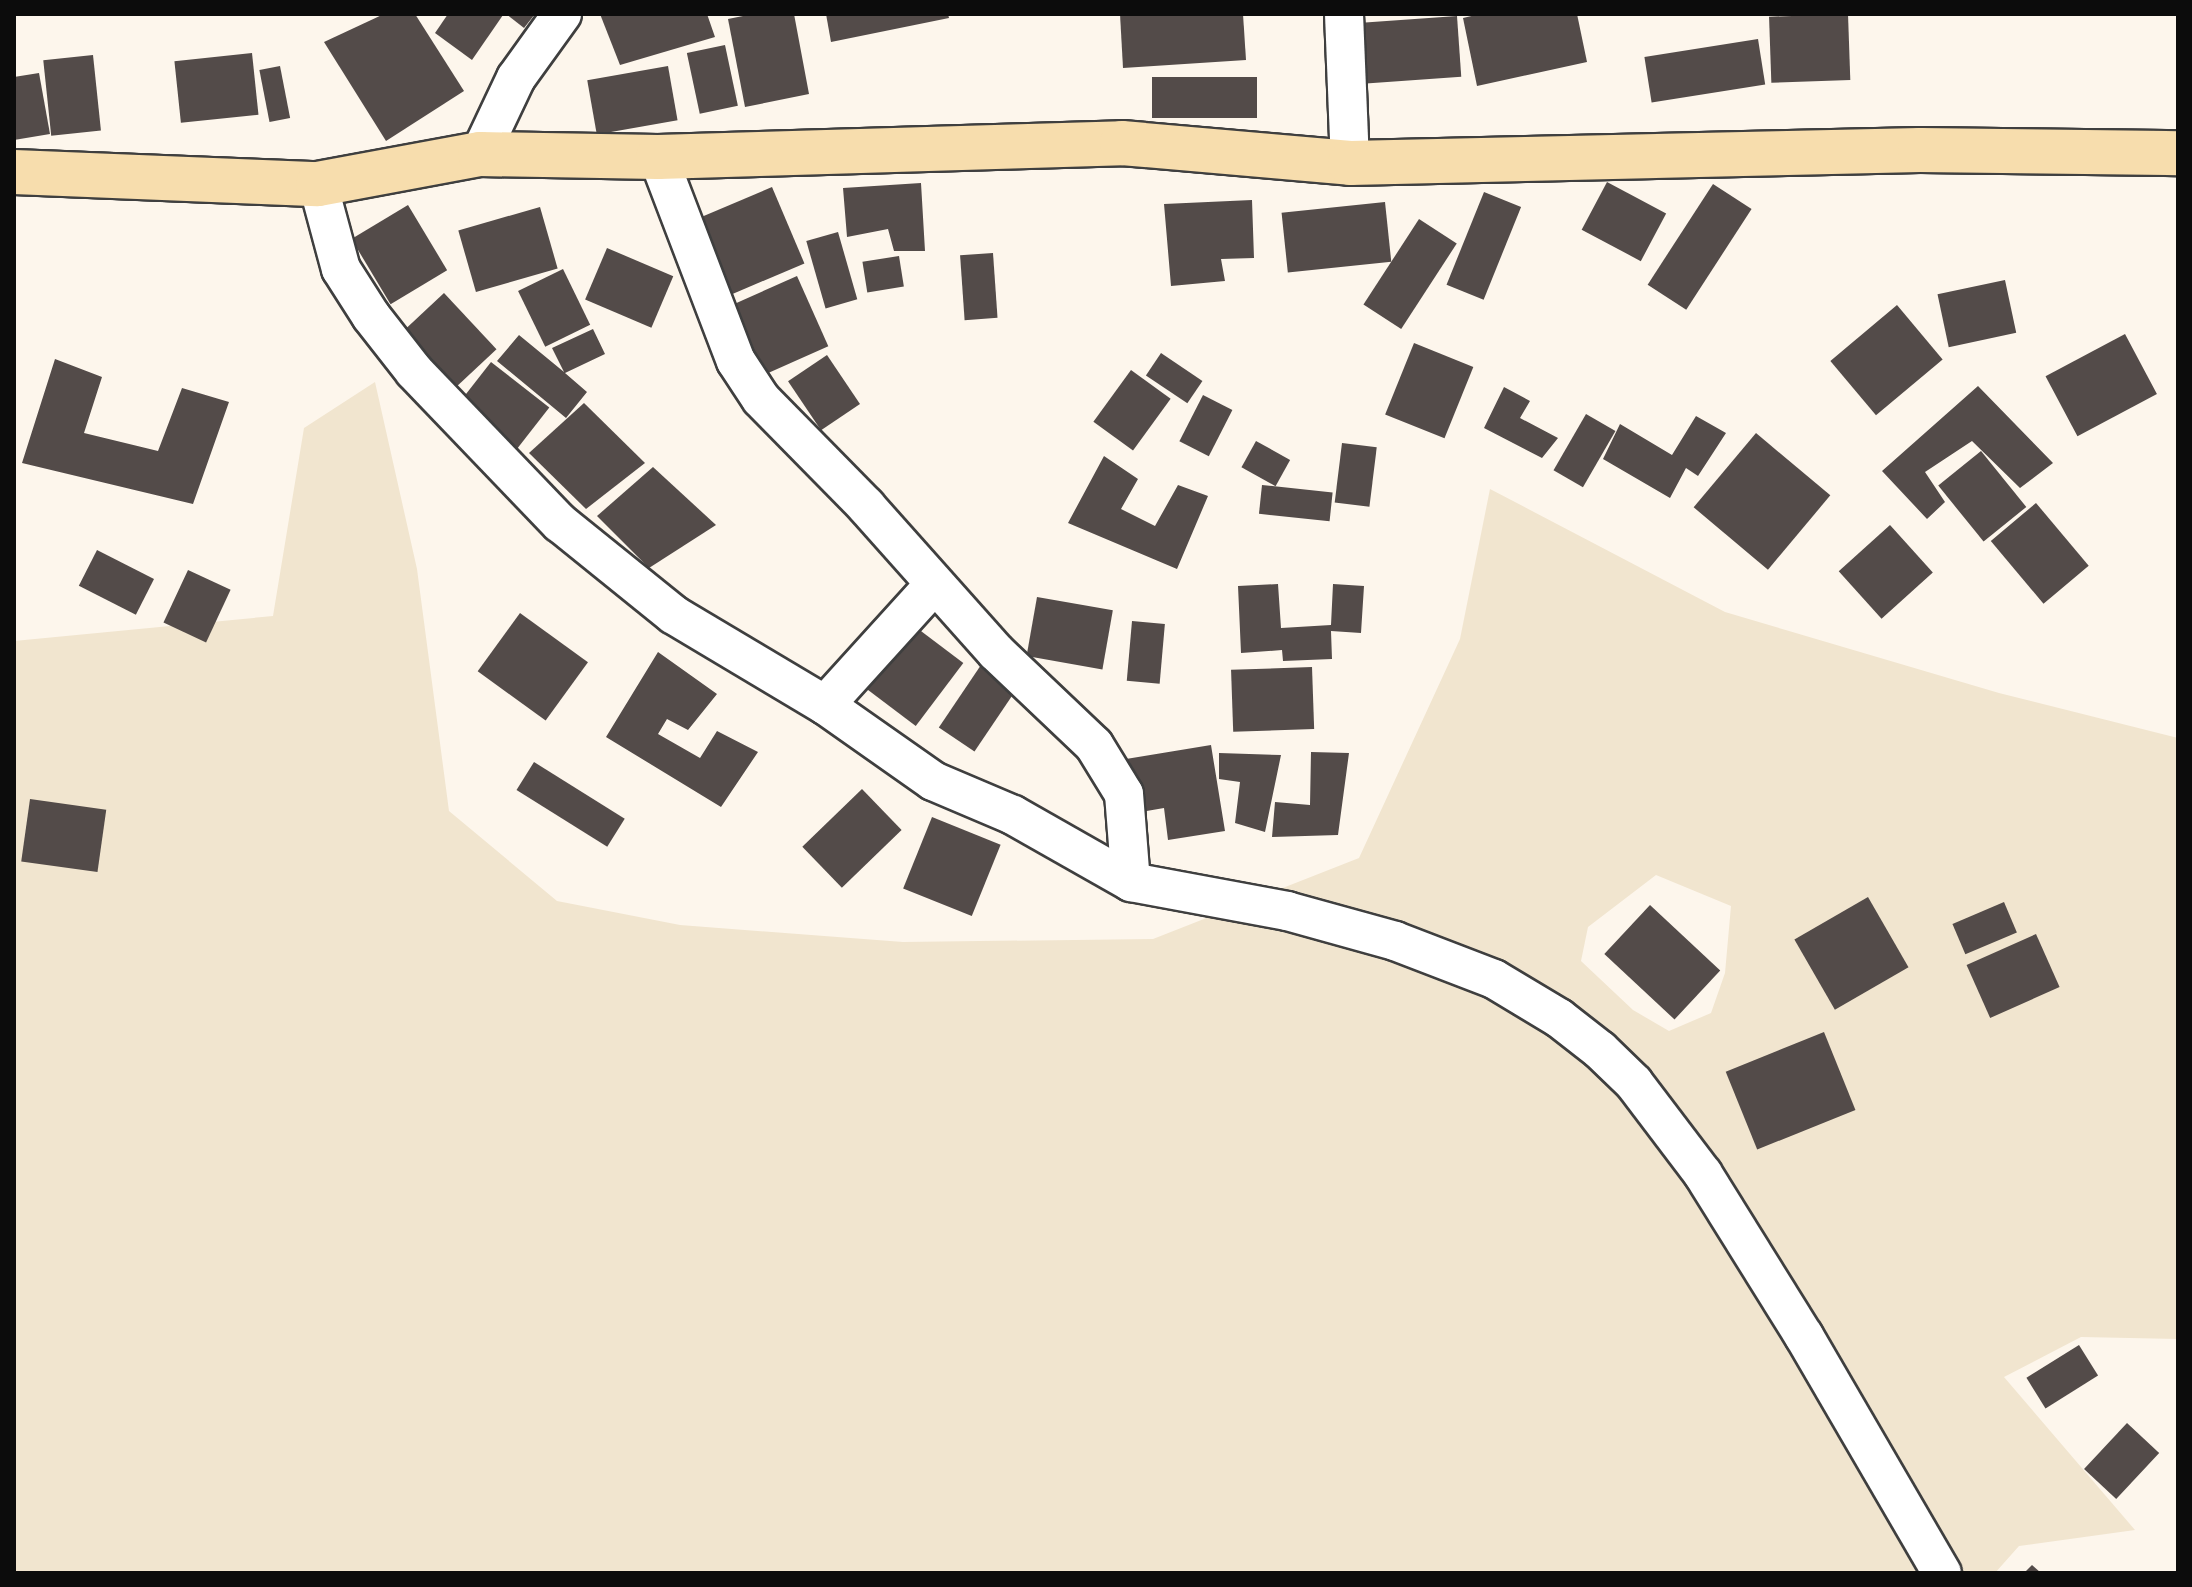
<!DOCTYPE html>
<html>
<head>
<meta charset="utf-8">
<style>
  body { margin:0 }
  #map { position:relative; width:2192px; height:1587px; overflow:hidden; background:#fdf6ec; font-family:"Times New Roman",serif }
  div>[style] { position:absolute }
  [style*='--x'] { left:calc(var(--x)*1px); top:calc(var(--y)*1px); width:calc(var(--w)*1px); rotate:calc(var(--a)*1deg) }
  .farmland>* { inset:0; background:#f1e5cf }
  .building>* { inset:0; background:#534b49; transform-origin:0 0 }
  .roads { filter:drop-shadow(2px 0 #3f3f3f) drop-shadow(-2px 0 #3f3f3f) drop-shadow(0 2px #3f3f3f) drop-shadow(0 -2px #3f3f3f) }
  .street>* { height:38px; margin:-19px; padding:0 19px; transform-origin:19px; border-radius:19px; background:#fff }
  .secondary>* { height:44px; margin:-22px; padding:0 22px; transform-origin:22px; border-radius:22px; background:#f7ddad }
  span { translate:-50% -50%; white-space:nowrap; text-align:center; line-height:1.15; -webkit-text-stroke:8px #fff; paint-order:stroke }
  .frame { position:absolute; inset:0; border:16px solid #0c0c0c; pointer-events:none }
</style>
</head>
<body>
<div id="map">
  <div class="farmland">
    <div style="clip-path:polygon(evenodd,375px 382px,417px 569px,449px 811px,557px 901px,680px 925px,903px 942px,1153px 939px,1359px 858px,1460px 639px,1490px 489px,1725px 612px,1999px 693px,2178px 738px,2178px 1339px,2081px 1337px,2004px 1377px,2135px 1530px,2019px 1546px,1995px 1573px,14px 1573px,14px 641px,273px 616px,304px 428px,375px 382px,1656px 875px,1731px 906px,1725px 973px,1711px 1013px,1669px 1031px,1633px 1010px,1581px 961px,1588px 927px,1656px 875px)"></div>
  </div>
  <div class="building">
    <div style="clip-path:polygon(384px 14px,415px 14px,464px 91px,386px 141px,324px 42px)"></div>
    <div style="clip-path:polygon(448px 14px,501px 14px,503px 15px,472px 60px,435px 33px)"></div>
    <div style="clip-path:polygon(506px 14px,535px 14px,524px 28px)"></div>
    <div style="clip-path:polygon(600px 14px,707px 14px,715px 37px,620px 65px)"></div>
    <div style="clip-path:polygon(753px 14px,794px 14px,809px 94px,745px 107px,728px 19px)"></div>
    <div style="clip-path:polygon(826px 14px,948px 14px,949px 18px,831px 42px)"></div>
    <div style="clip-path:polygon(1120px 14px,1243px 14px,1246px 60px,1123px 68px)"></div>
    <div style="clip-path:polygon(1480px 14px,1577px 14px,1587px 62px,1477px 86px,1463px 18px)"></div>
    <div style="left:1848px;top:14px;width:66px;height:79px;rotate:88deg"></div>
    <div style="left:1457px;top:16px;width:61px;height:106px;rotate:86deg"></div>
    <div style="left:1758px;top:39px;width:46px;height:115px;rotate:81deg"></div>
    <div style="left:725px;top:45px;width:62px;height:39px;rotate:78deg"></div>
    <div style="left:252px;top:53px;width:62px;height:78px;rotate:84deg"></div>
    <div style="left:93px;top:55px;width:76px;height:50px;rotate:84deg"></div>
    <div style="left:280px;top:66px;width:53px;height:21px;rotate:79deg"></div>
    <div style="left:668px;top:66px;width:55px;height:82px;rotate:80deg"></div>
    <div style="clip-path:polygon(39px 73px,50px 134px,14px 140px,14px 77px)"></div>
    <div style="left:1152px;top:77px;width:105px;height:41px"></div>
    <div style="left:1607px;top:182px;width:67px;height:54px;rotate:28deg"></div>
    <div style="clip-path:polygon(921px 183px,925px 251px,894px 251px,888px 229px,847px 237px,843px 188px)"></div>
    <div style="left:1713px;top:184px;width:46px;height:120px;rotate:33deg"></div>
    <div style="left:772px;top:187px;width:83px;height:87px;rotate:67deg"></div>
    <div style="left:1484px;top:192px;width:40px;height:100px;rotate:22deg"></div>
    <div style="clip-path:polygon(1252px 200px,1254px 258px,1221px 259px,1225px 281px,1171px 286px,1164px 204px)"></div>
    <div style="left:1385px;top:202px;width:60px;height:104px;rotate:84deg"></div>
    <div style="left:408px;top:205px;width:76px;height:66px;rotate:59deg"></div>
    <div style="left:540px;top:207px;width:64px;height:85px;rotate:74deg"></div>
    <div style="left:1419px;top:219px;width:45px;height:102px;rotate:33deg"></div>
    <div style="left:838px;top:232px;width:70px;height:33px;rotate:74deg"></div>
    <div style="left:607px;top:248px;width:72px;height:56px;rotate:23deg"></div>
    <div style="left:993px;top:253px;width:65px;height:33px;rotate:86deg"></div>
    <div style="left:899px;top:256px;width:31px;height:37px;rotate:81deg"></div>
    <div style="left:563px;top:269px;width:62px;height:50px;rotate:64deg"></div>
    <div style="left:797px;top:276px;width:77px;height:73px;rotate:66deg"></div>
    <div style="left:2005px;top:280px;width:54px;height:69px;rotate:78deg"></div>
    <div style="left:444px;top:293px;width:77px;height:64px;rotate:47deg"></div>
    <div style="left:1897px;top:305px;width:71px;height:87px;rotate:50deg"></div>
    <div style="clip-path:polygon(593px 329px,605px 354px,565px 373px,587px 392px,566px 418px,497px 361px,519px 335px,564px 372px,552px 348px)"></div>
    <div style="left:2125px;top:334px;width:68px;height:90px;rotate:62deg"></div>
    <div style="left:1414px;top:343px;width:64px;height:77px;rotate:22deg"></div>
    <div style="left:1161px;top:353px;width:50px;height:27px;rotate:34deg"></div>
    <div style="left:827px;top:355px;width:59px;height:47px;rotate:56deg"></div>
    <div style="clip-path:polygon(55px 359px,102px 377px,84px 433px,158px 451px,182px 388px,229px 402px,193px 504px,22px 463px)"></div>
    <div style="left:491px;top:362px;width:74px;height:58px;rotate:38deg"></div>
    <div style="left:1131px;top:370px;width:49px;height:64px;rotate:36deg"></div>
    <div style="clip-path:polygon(1978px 386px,2053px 463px,2020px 488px,1972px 441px,1925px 472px,1945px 502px,1927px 519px,1882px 471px)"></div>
    <div style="clip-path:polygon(1504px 387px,1530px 401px,1520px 418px,1558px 438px,1542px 458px,1484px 428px)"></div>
    <div style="left:1203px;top:395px;width:33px;height:52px;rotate:27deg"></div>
    <div style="clip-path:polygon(584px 403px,645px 463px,586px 509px,529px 453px)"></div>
    <div style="left:1586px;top:414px;width:34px;height:65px;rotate:30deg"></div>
    <div style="clip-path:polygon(1696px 416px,1726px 433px,1698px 476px,1686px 468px,1670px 498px,1603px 459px,1620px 424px,1672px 455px)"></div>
    <div style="left:1756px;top:433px;width:97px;height:97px;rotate:40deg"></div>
    <div style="left:1256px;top:441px;width:39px;height:30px;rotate:29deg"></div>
    <div style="left:1342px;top:443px;width:35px;height:60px;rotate:7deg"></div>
    <div style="left:1981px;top:451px;width:72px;height:55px;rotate:51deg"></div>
    <div style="clip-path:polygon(1104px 456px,1138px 479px,1121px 509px,1155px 526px,1178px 485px,1208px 496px,1177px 569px,1068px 523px)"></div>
    <div style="clip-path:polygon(653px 467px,716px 525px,649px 568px,597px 516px)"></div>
    <div style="left:1262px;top:485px;width:71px;height:29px;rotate:6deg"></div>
    <div style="left:2036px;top:503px;width:82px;height:59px;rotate:50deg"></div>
    <div style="left:1890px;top:525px;width:64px;height:69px;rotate:48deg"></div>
    <div style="left:97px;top:550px;width:64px;height:40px;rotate:27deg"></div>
    <div style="left:188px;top:570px;width:47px;height:58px;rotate:25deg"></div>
    <div style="clip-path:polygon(1278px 584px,1281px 628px,1331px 625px,1333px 584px,1364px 586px,1361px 633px,1331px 631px,1332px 659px,1283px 661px,1282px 650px,1241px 653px,1238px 586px)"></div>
    <div style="left:1037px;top:597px;width:77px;height:60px;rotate:10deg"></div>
    <div style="left:520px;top:613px;width:84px;height:72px;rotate:36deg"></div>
    <div style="left:1132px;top:621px;width:33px;height:60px;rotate:5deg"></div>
    <div style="left:909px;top:622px;width:68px;height:79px;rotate:37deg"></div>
    <div style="clip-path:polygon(658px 652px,717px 694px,688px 730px,667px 719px,658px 734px,700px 758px,717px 731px,758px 752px,721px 807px,606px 737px)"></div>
    <div style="left:983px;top:662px;width:43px;height:79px;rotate:34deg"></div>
    <div style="left:1312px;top:667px;width:62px;height:81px;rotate:88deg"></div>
    <div style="clip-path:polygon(1211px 745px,1225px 831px,1168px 840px,1164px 808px,1135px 813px,1126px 759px)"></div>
    <div style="clip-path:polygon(1311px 752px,1349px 753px,1338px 835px,1272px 837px,1275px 802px,1310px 805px)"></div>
    <div style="clip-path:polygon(1219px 753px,1281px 755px,1265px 832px,1235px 823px,1240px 782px,1219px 779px)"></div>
    <div style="left:534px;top:762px;width:107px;height:33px;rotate:32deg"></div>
    <div style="left:862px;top:789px;width:57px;height:83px;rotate:46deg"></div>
    <div style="left:30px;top:799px;width:77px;height:63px;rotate:8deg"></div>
    <div style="left:932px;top:817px;width:74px;height:77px;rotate:22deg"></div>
    <div style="left:1868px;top:897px;width:81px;height:85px;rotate:60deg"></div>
    <div style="left:2004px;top:902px;width:33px;height:56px;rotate:67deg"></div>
    <div style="left:1650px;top:905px;width:96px;height:67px;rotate:43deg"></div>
    <div style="left:2036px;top:934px;width:58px;height:76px;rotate:66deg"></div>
    <div style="left:1824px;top:1032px;width:84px;height:106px;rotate:68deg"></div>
    <div style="left:2079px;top:1345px;width:36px;height:62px;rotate:58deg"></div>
    <div style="left:2127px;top:1423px;width:44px;height:63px;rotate:43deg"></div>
    <div style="clip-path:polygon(2032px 1565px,2041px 1573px,2024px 1573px)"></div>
  </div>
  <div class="roads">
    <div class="street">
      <div style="--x:1344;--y:14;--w:149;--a:87.7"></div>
      <div style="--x:480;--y:154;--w:84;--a:-64.7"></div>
      <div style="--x:516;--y:78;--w:79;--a:-54.3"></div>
      <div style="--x:658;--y:157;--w:218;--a:69.1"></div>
      <div style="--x:736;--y:361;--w:45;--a:56.7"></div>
      <div style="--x:761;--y:399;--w:150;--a:45.5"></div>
      <div style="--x:866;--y:506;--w:195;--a:48.3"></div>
      <div style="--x:996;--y:652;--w:135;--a:43.5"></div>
      <div style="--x:1094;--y:745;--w:57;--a:58.5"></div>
      <div style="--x:1124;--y:794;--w:88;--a:85.5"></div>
      <div style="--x:318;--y:184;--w:88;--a:74.9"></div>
      <div style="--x:341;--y:269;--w:56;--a:57.4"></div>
      <div style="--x:371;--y:316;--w:70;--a:52"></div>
      <div style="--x:414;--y:371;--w:211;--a:46.2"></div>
      <div style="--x:560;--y:523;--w:146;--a:38.9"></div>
      <div style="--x:674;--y:615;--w:176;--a:30.8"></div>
      <div style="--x:825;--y:705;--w:132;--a:35.1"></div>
      <div style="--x:933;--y:781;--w:87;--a:23"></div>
      <div style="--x:1013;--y:815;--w:136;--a:29.6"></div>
      <div style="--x:1131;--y:882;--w:159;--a:10.5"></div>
      <div style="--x:1287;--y:911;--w:112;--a:15.5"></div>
      <div style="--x:1395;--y:941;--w:106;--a:21"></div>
      <div style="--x:1494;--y:979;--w:76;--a:31"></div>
      <div style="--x:1559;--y:1018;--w:52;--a:38"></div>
      <div style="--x:1600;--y:1050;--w:47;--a:44.1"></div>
      <div style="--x:1634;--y:1083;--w:114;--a:52.8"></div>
      <div style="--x:1703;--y:1174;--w:191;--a:58.1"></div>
      <div style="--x:1804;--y:1336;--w:274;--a:59.8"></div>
      <div style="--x:825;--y:705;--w:162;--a:-47.8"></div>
    </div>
    <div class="secondary">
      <div style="--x:14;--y:172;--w:304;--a:2.3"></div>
      <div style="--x:318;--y:184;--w:165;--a:-10.5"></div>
      <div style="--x:480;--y:154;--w:178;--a:1"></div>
      <div style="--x:658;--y:157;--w:464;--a:-1.7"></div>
      <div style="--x:1122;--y:143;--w:229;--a:5"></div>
      <div style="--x:1350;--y:163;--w:570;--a:-1.31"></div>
      <div style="--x:1920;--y:150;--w:258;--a:0.7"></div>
    </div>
  </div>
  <div class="frame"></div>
</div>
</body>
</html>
